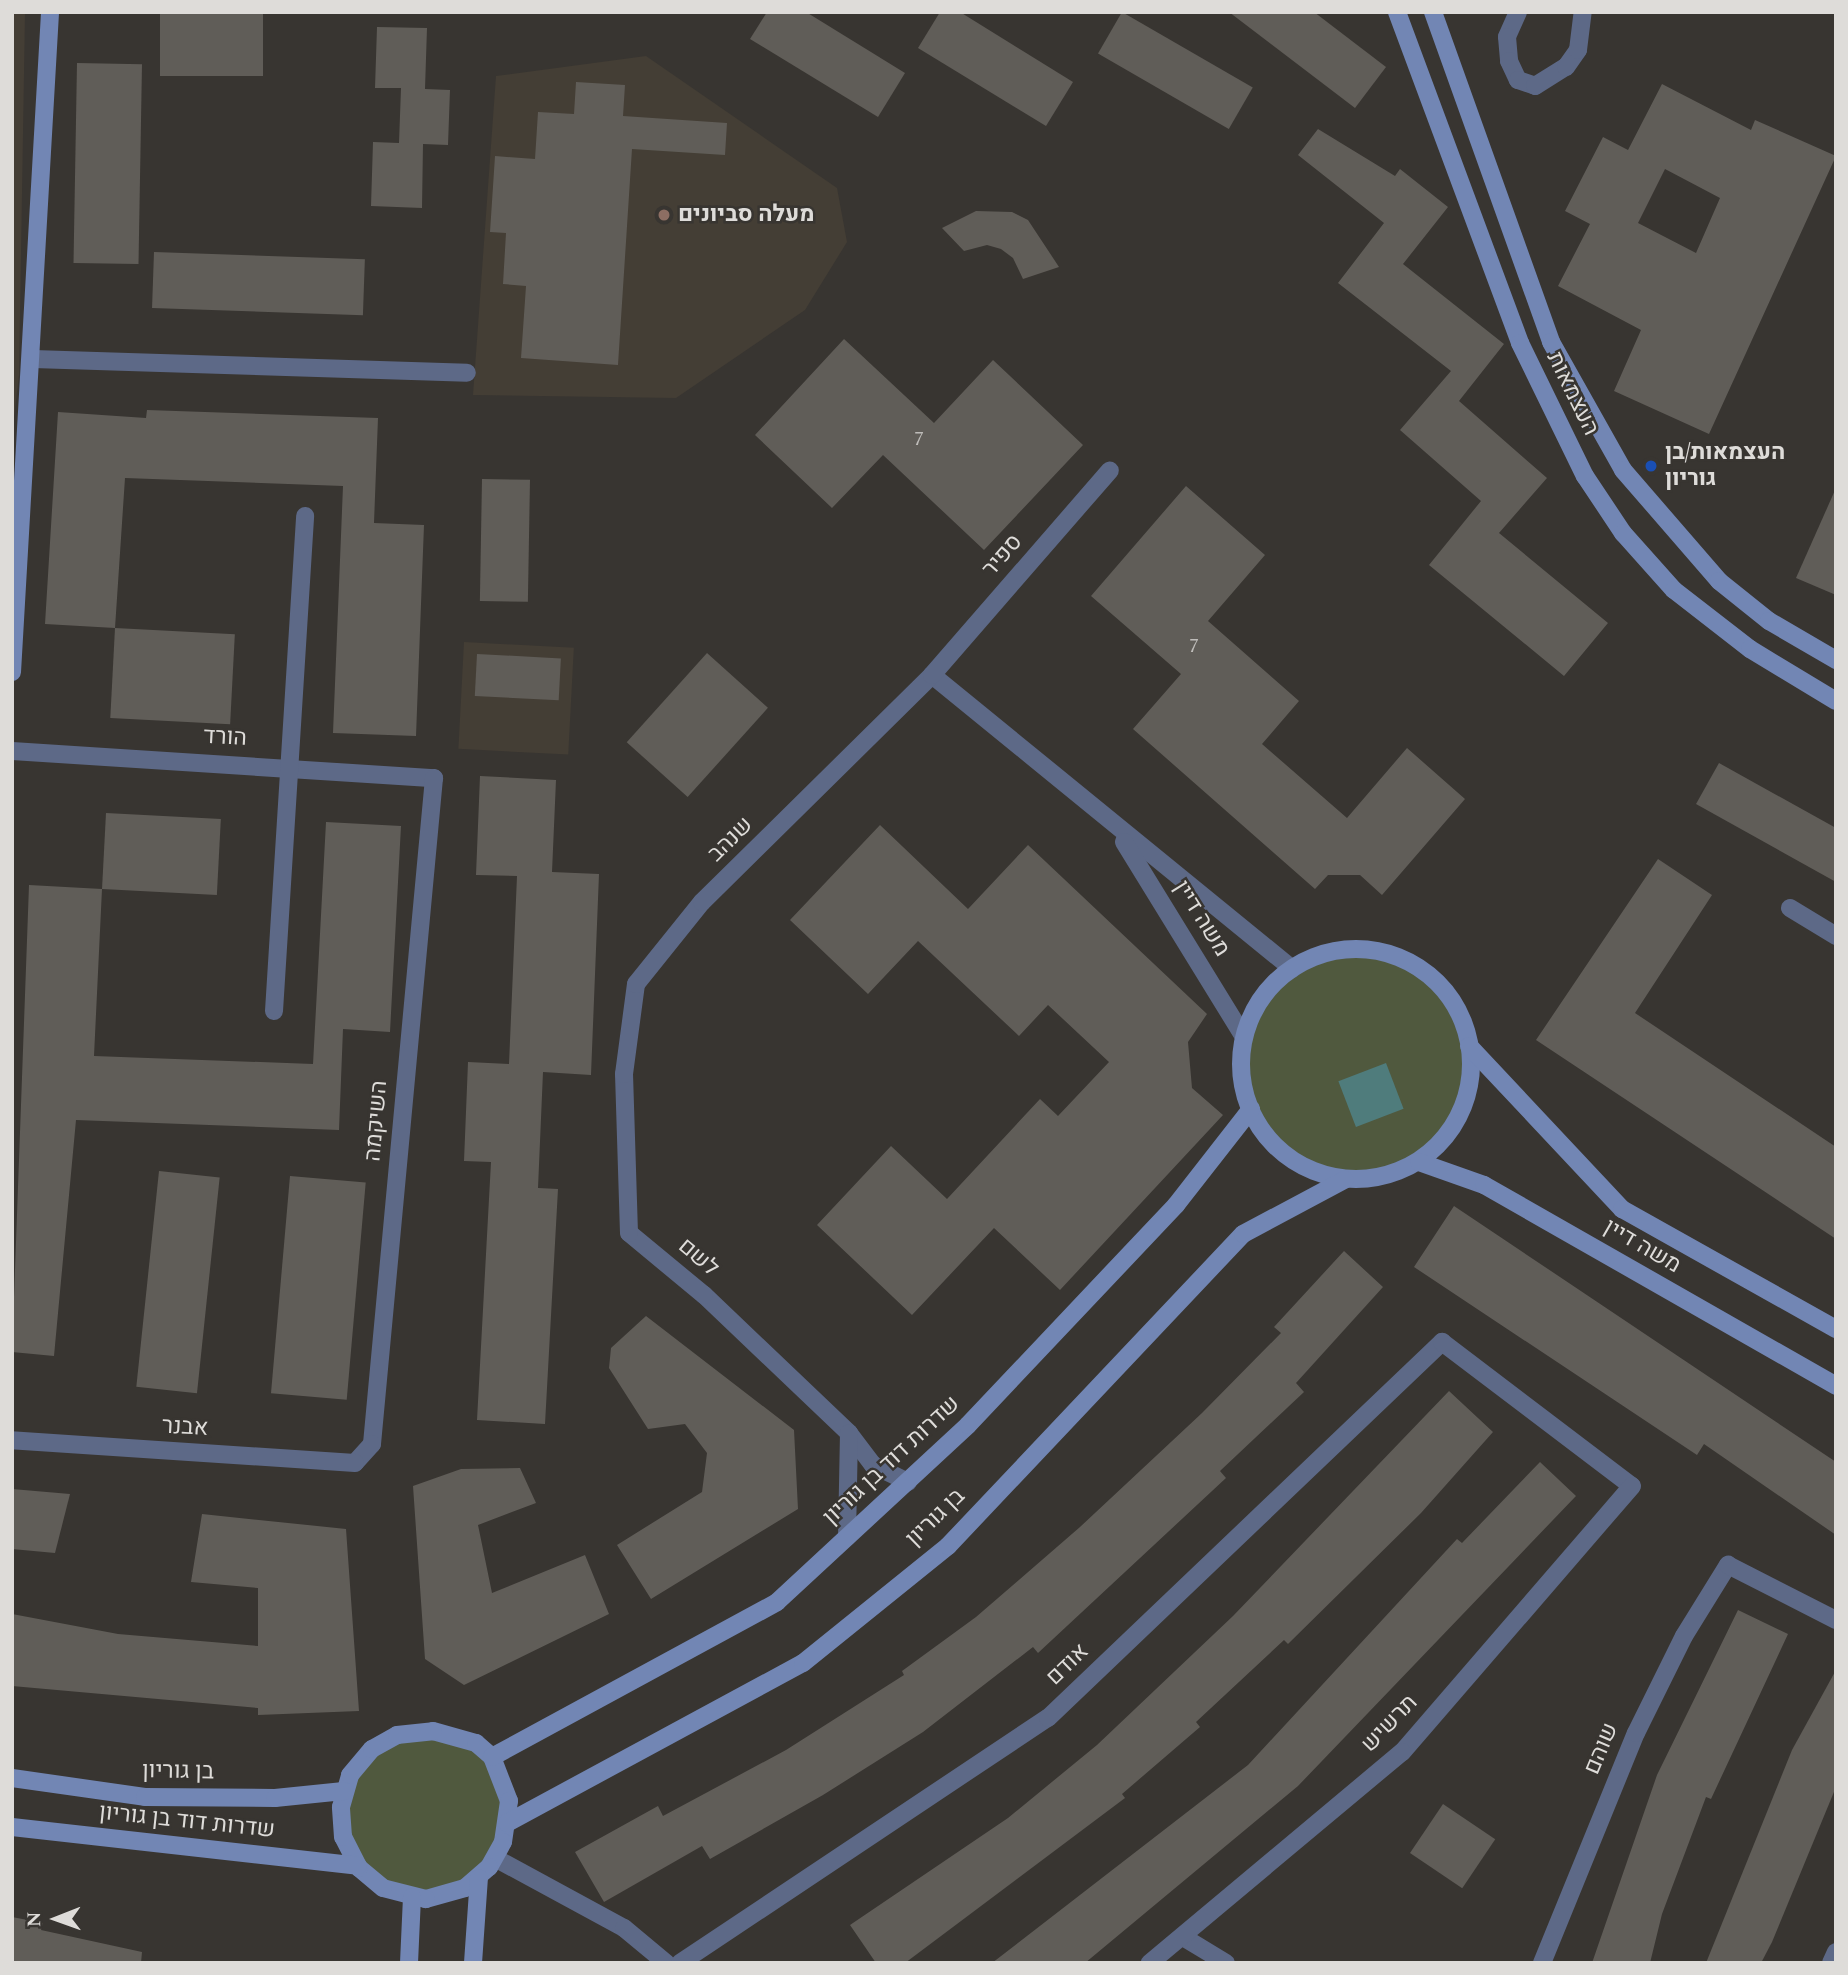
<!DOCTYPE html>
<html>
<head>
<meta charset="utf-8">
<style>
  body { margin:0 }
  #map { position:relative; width:1848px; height:1975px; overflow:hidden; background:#383531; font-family:Spectral,Heebo,serif }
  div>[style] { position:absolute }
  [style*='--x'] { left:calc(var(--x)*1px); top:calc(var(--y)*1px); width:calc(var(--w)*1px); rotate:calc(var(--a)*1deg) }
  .built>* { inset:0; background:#443e35; transform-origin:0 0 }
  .green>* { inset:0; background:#50593e }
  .round { border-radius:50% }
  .water>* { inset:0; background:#4f7c7c; transform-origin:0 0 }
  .building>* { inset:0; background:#605d58; transform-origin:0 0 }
  .street>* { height:18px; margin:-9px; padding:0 9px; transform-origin:9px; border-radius:9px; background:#5d6987 }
  .secondary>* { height:18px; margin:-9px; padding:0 9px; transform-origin:9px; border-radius:9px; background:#7286b4 }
  .secondary>.ring { margin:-9px; padding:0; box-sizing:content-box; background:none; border:18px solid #7286b4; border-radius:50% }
  .dots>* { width:19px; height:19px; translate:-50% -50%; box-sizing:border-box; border:4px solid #383531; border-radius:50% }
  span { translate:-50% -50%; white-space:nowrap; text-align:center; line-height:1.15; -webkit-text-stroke:5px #383531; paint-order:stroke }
  .number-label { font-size:19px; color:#bebcb9 }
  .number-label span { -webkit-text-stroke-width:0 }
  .poi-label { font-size:23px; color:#dedcd9; font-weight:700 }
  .left { translate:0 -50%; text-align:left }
  .street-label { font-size:23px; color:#dedcd9 }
  .frame { position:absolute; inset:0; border:14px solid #dedcd9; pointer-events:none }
  .north { position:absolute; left:21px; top:1884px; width:70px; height:70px; -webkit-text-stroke:5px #383531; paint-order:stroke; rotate:269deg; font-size:19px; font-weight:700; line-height:28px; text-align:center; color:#dedcd9 }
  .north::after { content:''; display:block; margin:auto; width:24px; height:32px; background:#dedcd9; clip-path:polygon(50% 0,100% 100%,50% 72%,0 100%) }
</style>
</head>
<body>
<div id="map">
  <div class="built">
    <div style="clip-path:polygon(12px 12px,25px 12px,19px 375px,12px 435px)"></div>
    <div style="clip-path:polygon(646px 56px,837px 188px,847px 242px,805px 310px,676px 398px,473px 395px,496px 76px)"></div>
    <div style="left:464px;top:642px;width:110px;height:107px;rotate:3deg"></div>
  </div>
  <div class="green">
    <div class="round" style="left:1246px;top:954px;width:220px;height:220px"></div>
    <div style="clip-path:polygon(434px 1736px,480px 1752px,504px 1802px,497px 1844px,463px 1885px,426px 1894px,382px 1883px,354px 1851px,347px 1832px,351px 1780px,387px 1744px)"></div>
  </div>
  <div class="water">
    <div style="left:1386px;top:1063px;width:49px;height:51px;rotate:69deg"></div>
  </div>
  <div class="building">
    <div style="left:160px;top:12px;width:103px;height:64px"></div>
    <div style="clip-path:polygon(767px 12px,806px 12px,905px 73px,878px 117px,750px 39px)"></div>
    <div style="clip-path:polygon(940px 12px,960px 12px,1073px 82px,1046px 126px,918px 48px)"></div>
    <div style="left:1122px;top:12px;width:151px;height:48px;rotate:30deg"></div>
    <div style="clip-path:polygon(1229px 12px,1314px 12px,1386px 67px,1355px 108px)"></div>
    <div style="clip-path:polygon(377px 27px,427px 28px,425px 89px,450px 90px,448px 145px,423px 144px,422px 208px,371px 206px,373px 142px,399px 143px,401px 88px,375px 88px)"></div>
    <div style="left:77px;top:63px;width:65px;height:200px;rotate:1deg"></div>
    <div style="clip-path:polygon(576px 82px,625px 85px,623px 116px,727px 123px,725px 155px,632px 149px,618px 365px,521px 358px,526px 286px,503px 284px,506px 233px,490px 232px,495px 156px,535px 159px,538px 112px,574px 114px)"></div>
    <div style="clip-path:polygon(evenodd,1662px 84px,1751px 130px,1755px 120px,1836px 156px,1709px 434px,1614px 391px,1641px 330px,1558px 286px,1590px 224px,1565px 211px,1603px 137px,1628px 150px,1662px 84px,1665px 169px,1720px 198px,1696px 253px,1638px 223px,1665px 169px)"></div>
    <div style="clip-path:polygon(1318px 129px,1395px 176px,1400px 169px,1448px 207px,1403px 264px,1504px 344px,1459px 401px,1547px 478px,1499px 533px,1608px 623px,1564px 676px,1429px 565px,1481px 501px,1400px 430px,1451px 371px,1338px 283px,1384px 223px,1298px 155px)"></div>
    <div style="clip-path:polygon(976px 211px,1012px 212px,1028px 220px,1059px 267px,1023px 279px,1013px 258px,1001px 249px,987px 245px,964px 251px,942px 228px)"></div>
    <div style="left:154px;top:252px;width:211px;height:56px;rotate:2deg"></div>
    <div style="clip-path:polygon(844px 339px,934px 423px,993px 360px,1083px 445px,984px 550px,883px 455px,832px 508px,755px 435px)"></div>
    <div style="clip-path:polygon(147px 410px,378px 418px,374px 523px,424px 525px,416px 736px,333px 733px,343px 486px,125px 478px,115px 628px,45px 624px,58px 412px,146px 418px)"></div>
    <div style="left:482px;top:479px;width:48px;height:122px;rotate:1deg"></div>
    <div style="clip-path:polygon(1186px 486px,1265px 555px,1208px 621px,1299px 701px,1262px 744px,1347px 818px,1407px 748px,1465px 799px,1382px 895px,1360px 875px,1328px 875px,1315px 889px,1133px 729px,1181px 674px,1091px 596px)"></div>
    <div style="clip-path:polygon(1836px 488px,1836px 595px,1796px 578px)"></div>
    <div style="left:115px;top:628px;width:120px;height:90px;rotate:3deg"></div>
    <div style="left:707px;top:653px;width:82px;height:120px;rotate:42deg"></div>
    <div style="left:477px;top:654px;width:84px;height:42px;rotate:3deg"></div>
    <div style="clip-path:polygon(1719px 763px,1836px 828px,1836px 882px,1696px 804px)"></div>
    <div style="clip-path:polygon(480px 776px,556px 780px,552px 872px,599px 874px,591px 1075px,543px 1072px,538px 1188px,558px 1189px,545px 1424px,477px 1420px,491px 1162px,464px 1161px,468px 1062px,509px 1064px,517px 876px,476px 875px)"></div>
    <div style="left:106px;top:813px;width:115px;height:76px;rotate:3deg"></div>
    <div style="clip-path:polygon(326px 822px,401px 826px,390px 1032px,343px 1029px,339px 1130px,76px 1120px,54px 1356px,12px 1352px,29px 885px,102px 889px,94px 1056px,313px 1064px)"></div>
    <div style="clip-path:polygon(880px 825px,968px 909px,1028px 845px,1207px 1014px,1188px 1042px,1192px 1088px,1223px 1115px,1060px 1290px,994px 1228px,912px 1315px,817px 1225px,891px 1146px,947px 1199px,1040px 1099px,1058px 1116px,1109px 1062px,1048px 1005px,1019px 1036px,918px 941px,868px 994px,790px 920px)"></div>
    <div style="clip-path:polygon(1658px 859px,1712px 895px,1635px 1013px,1836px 1147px,1836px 1239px,1536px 1040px)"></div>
    <div style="left:159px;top:1171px;width:61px;height:217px;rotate:6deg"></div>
    <div style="left:290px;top:1176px;width:76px;height:218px;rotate:5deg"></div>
    <div style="clip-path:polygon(1454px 1206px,1836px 1462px,1836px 1535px,1704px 1444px,1697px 1455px,1414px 1267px)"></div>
    <div style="clip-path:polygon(1344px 1251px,1383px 1287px,1296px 1383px,1304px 1392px,1220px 1471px,1226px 1478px,1038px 1653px,1033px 1647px,923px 1732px,823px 1795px,710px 1859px,702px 1846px,604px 1902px,575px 1852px,658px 1806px,663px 1816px,786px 1750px,904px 1675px,902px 1671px,976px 1617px,1080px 1527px,1202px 1413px,1281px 1333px,1274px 1327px)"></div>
    <div style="clip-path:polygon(646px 1316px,794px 1430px,798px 1509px,651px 1599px,617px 1545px,702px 1492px,707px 1453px,685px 1424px,648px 1429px,609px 1368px,611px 1348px)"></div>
    <div style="clip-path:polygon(1449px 1391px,1493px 1432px,1421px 1513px,1288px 1644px,1284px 1640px,1196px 1722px,1200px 1727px,1122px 1794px,1125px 1798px,905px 1963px,876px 1963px,850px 1925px,1008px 1818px,1097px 1745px,1233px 1616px)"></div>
    <div style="clip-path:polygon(1540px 1462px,1576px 1496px,1298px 1786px,1085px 1963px,992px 1963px,1248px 1765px,1457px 1539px,1462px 1543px)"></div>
    <div style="clip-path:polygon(520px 1468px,536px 1503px,478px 1525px,492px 1593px,585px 1555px,609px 1614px,464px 1685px,425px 1659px,413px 1486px,461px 1469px)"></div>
    <div style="clip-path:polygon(12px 1489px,70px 1494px,55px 1553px,12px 1549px)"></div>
    <div style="clip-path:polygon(202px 1514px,346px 1529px,359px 1711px,258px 1715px,258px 1708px,12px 1686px,12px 1614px,118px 1634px,258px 1646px,258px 1588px,191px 1582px)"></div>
    <div style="clip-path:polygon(1738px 1610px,1788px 1634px,1711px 1799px,1706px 1797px,1662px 1914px,1650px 1963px,1592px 1963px,1657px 1775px)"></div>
    <div style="clip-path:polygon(1836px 1670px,1836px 1787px,1772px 1942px,1761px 1963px,1706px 1963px,1792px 1750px)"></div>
    <div style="left:1443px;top:1804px;width:63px;height:59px;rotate:34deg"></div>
    <div style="clip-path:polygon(12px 1917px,43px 1923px,41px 1930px,142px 1952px,141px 1963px,12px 1963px)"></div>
  </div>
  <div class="street">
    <div style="--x:1518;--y:12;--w:27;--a:114"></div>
    <div style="--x:1507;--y:37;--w:24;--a:85"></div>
    <div style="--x:1509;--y:61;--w:21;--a:65"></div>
    <div style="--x:1518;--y:80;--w:18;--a:19"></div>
    <div style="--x:1535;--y:86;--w:36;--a:-32"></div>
    <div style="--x:1566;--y:67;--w:21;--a:-55"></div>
    <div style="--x:1578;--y:50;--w:38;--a:-83"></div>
    <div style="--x:33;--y:359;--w:434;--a:1.8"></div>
    <div style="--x:932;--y:675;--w:465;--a:39.2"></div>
    <div style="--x:12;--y:751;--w:423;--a:3.7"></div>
    <div style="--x:434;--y:778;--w:669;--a:95.32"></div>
    <div style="--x:372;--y:1444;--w:25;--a:132"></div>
    <div style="--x:355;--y:1463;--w:344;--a:-176.2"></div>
    <div style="--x:1124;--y:842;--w:229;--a:58.4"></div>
    <div style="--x:1790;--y:908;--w:54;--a:31.3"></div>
    <div style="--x:274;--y:1011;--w:496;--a:-86.4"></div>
    <div style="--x:908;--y:1482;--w:39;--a:-154"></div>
    <div style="--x:873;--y:1465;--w:40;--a:-127"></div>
    <div style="--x:849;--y:1433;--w:200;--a:-136.4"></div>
    <div style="--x:704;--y:1295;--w:97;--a:-140.4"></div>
    <div style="--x:629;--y:1233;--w:159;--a:-91.8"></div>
    <div style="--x:624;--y:1074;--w:91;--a:-82.4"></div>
    <div style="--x:636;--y:984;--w:105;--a:-51.2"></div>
    <div style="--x:702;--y:902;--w:323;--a:-44.6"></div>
    <div style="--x:932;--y:675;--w:271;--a:-49"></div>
    <div style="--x:847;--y:1537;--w:104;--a:-88.9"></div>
    <div style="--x:495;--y:1858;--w:147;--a:28.5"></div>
    <div style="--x:624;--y:1928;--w:55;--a:39.8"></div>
    <div style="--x:1183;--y:1937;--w:50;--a:31.2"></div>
    <div style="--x:680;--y:1963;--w:442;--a:-33.7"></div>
    <div style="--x:1048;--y:1718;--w:545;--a:-43.66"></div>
    <div style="--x:1442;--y:1342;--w:238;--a:37.2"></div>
    <div style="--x:1632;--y:1486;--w:352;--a:130.8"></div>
    <div style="--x:1402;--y:1752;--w:329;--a:140.1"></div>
    <div style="--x:1542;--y:1963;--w:248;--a:-67.8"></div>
    <div style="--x:1636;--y:1733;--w:108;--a:-63.7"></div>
    <div style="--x:1684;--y:1636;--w:84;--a:-58.2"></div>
    <div style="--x:1728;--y:1565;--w:121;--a:27"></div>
    <div style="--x:1831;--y:1963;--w:12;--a:-66"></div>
  </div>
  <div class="secondary">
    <div style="--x:1397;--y:12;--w:353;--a:69.6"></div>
    <div style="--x:1520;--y:343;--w:148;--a:64"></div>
    <div style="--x:1585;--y:476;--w:69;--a:56.3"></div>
    <div style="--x:1623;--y:533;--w:76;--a:48.2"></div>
    <div style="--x:1674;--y:590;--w:96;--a:37.8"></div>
    <div style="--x:1750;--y:649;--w:100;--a:31.2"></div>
    <div style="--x:1433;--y:12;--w:350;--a:70.3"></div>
    <div style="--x:1551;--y:342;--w:147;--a:60.6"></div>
    <div style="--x:1623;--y:470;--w:147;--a:49.1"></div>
    <div style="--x:1719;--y:581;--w:64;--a:38.7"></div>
    <div style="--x:1769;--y:621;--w:78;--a:30.2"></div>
    <div style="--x:12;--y:672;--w:661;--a:-86.7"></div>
    <div class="ring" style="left:1241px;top:949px;width:212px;height:212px"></div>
    <div style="--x:1469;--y:1046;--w:224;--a:46.8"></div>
    <div style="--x:1622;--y:1209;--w:245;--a:29.3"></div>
    <div style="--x:1419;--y:1162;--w:69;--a:19.5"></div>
    <div style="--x:1484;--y:1185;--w:405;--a:29.7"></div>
    <div style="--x:433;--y:1731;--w:45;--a:15.6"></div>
    <div style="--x:476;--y:1743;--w:21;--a:41"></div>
    <div style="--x:492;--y:1757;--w:47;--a:68.9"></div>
    <div style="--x:509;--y:1801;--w:41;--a:98.3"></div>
    <div style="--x:503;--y:1842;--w:29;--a:119"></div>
    <div style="--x:489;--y:1867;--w:32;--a:139"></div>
    <div style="--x:465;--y:1888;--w:41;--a:164.2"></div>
    <div style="--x:426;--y:1899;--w:44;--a:-165.7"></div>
    <div style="--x:383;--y:1888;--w:31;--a:-140"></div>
    <div style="--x:359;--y:1868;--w:35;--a:-117"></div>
    <div style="--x:343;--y:1837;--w:30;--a:-94"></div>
    <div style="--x:341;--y:1807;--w:33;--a:-74"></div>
    <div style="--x:350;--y:1775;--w:34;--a:-50"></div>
    <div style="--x:372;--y:1749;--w:29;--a:-29"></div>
    <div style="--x:397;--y:1735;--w:36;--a:-6"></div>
    <div style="--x:492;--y:1757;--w:324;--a:-28.5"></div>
    <div style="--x:777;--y:1602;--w:260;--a:-42.8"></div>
    <div style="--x:968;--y:1425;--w:303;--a:-46.6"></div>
    <div style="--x:1176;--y:1205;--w:122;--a:-52"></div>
    <div style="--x:12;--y:1778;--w:134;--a:8.1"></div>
    <div style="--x:145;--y:1797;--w:130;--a:0.4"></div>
    <div style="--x:275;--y:1798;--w:69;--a:-5.8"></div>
    <div style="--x:507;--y:1823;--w:336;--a:-28.4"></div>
    <div style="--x:803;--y:1663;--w:186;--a:-38.9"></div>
    <div style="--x:948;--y:1546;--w:429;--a:-46.6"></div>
    <div style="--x:1243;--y:1234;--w:115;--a:-28.1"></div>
    <div style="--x:12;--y:1827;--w:348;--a:6.4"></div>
    <div style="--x:409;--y:1963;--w:66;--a:-87.4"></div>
    <div style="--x:473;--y:1963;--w:85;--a:-86"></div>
  </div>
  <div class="dots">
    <div style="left:664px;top:215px;background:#8d6e63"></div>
    <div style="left:1651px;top:466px;background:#1a4fb4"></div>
  </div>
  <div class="number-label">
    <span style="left:919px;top:440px">7</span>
    <span style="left:1194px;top:647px">7</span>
  </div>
  <div class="poi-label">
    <span class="left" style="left:678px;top:215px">מעלה סביונים</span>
    <span class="left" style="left:1665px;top:466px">העצמאות/בן<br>גוריון</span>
  </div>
  <div class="street-label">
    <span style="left:1572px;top:394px;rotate:64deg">העצמאות</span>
    <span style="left:1003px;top:556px;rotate:-49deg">ספיר</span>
    <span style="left:225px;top:738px;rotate:3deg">הורד</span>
    <span style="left:731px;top:840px;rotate:-45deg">שנהב</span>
    <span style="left:1201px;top:919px;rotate:58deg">משה דיין</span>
    <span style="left:377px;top:1121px;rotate:-85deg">השיקמה</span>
    <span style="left:1642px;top:1247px;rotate:30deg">משה דיין</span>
    <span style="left:698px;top:1258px;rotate:40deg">לשם</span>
    <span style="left:185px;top:1428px;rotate:3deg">אבנר</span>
    <span style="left:892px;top:1461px;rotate:-43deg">שדרות דוד בן גוריון</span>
    <span style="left:936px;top:1518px;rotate:-44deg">בן גוריון</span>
    <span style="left:1068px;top:1665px;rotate:-44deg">אודם</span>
    <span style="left:1390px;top:1724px;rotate:-46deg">תרשיש</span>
    <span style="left:1602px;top:1749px;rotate:-67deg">שוהם</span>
    <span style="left:178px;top:1772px;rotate:1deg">בן גוריון</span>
    <span style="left:187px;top:1822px;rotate:6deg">שדרות דוד בן גוריון</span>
  </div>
  <div class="frame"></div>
  <div class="north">N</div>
</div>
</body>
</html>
